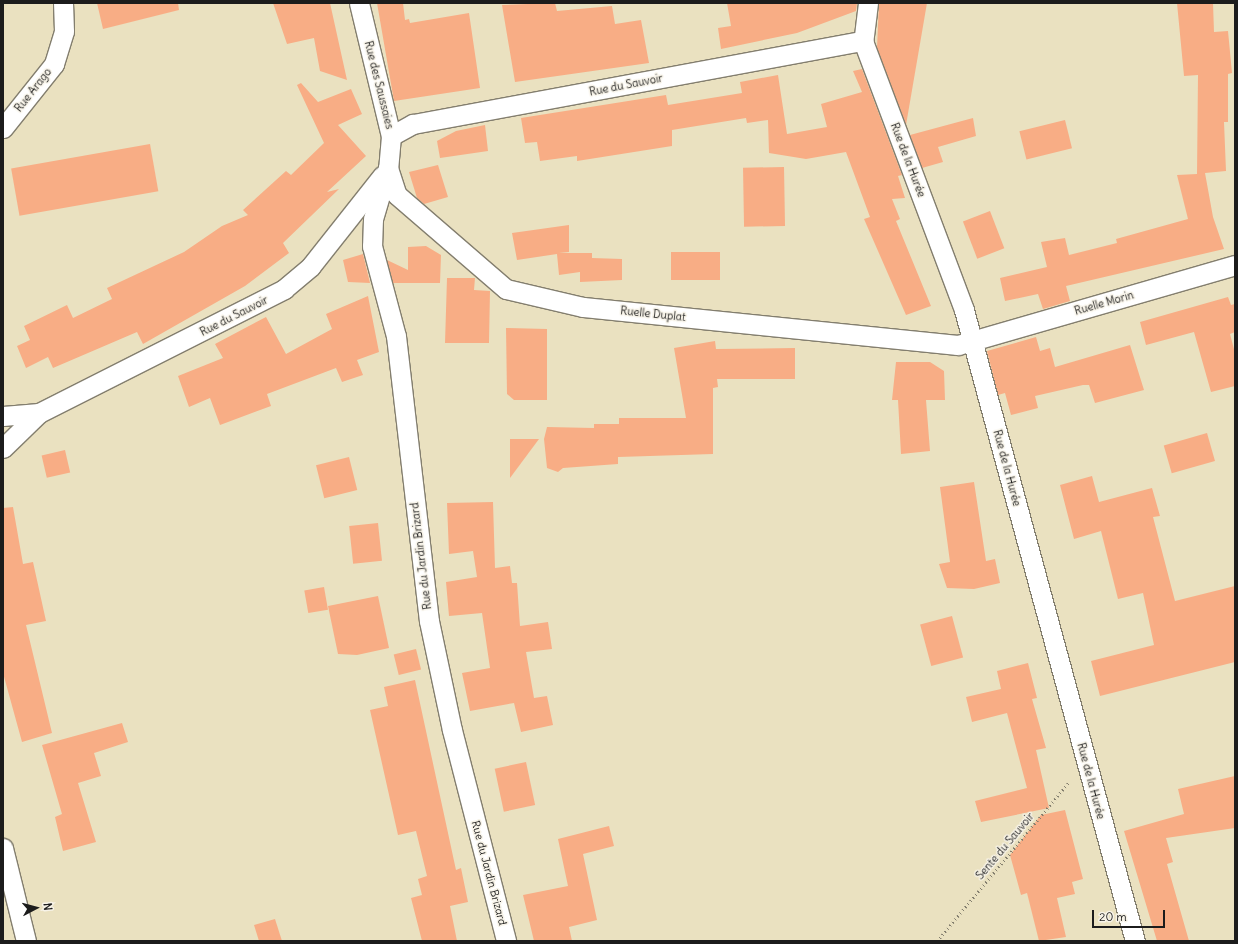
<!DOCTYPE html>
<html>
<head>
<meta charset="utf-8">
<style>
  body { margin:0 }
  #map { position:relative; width:1238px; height:944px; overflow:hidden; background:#eae1c0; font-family:Delius,sans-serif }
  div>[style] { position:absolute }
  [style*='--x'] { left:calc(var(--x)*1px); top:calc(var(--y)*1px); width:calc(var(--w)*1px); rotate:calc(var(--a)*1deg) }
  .building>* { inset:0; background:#f8ad85; transform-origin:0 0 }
  .path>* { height:2.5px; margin-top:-1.25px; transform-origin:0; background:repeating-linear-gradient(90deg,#837e6e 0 1px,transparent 0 4px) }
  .roads { filter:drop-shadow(1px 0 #837e6e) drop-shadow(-1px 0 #837e6e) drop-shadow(0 1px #837e6e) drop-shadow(0 -1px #837e6e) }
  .minor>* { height:19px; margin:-9.5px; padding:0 9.5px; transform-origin:9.5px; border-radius:9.5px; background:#fff }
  span { translate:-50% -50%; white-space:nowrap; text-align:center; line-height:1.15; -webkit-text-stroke:3px #f7f3e8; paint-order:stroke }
  .street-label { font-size:11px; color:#1c1c1c }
  .frame { position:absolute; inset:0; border:4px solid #1c1c1c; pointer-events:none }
  .north { position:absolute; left:16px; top:888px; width:40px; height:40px; -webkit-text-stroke:3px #f7f3e8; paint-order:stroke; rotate:84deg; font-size:11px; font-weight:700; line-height:16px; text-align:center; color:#1c1c1c }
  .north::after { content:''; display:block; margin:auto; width:14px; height:18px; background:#1c1c1c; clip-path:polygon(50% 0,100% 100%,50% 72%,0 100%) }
  .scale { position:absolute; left:1092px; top:910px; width:73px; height:18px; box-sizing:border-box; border:2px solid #1c1c1c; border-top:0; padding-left:5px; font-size:12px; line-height:14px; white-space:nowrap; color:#1c1c1c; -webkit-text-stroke:3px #f7f3e8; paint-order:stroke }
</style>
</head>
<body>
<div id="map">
  <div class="building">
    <div style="clip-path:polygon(97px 3px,178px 3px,179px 10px,103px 29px)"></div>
    <div style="clip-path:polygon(273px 3px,330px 3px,347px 80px,320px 71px,314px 38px,287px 44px)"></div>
    <div style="clip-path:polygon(377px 3px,403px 3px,405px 20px,409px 19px,410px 23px,469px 13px,480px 88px,394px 101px)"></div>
    <div style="clip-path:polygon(555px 3px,557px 11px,612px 6px,615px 24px,641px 20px,649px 63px,515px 82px,502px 5px)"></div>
    <div style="clip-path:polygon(727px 3px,857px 3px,856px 11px,797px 33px,721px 49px,718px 28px,731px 26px)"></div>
    <div style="clip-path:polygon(879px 3px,927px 3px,906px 125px,877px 48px)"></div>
    <div style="clip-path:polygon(1177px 3px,1213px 3px,1214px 32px,1228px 31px,1232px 73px,1228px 74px,1228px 122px,1224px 122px,1226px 171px,1205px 173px,1213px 217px,1224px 249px,1066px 286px,1070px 301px,1043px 309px,1038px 294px,1005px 301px,1000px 278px,1047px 267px,1041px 242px,1065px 238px,1069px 255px,1117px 243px,1116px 239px,1188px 219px,1177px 175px,1197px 174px,1198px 75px,1184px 76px)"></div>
    <div style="clip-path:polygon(862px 69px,902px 175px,898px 176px,905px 198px,892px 199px,900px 219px,896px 221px,931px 306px,906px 315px,864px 219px,870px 217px,846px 152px,806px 159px,769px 153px,768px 120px,747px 123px,746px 118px,672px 130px,672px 146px,577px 161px,577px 156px,540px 161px,537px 142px,525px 143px,521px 118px,666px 95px,668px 105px,742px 93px,740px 82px,778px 75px,787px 134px,827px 127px,821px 104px,862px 92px,853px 71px)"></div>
    <div style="clip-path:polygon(301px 83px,318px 102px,351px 89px,362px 114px,338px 125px,366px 156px,327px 192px,339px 189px,283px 243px,289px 253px,245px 286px,143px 344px,137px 332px,53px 368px,48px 357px,26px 368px,17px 346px,30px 340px,24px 326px,67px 305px,73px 318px,112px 299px,107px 288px,184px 252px,222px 226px,248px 215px,243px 210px,286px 171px,291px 175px,324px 143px,297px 85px)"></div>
    <div style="clip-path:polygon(973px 118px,976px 136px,938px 147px,943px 162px,922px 168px,910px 135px)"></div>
    <div style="left:1065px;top:120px;width:29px;height:47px;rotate:76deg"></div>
    <div style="clip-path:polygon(485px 125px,488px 151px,440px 158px,437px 141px,456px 131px)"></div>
    <div style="left:150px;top:144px;width:48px;height:141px;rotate:80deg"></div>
    <div style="clip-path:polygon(438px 165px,448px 197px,424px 204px,417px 198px,409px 172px)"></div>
    <div style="left:784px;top:167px;width:59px;height:41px;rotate:89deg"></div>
    <div style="left:990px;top:211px;width:40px;height:29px;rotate:69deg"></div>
    <div style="clip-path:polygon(569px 225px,569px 252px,559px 253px,592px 253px,592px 258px,622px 259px,622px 280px,580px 282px,580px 272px,559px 275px,557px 254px,517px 260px,512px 233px)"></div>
    <div style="clip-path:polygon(426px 246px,441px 255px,440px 283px,393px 283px,387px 260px,408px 270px,408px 247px)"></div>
    <div style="left:671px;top:252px;width:49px;height:28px"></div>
    <div style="clip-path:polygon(363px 254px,370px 283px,348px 282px,343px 260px)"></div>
    <div style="clip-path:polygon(447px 278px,475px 278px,474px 290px,490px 291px,489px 343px,445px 343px)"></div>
    <div style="clip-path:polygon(368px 296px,379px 352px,357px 360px,363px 375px,342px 382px,336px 368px,267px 394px,271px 406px,220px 425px,210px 398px,189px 407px,178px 376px,223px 358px,215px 344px,266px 317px,286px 354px,332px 329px,326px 314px)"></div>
    <div style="clip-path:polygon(1228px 297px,1231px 305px,1235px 304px,1235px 332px,1230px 334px,1235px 353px,1235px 386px,1211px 392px,1194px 332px,1146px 345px,1140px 322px)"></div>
    <div style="clip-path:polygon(506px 328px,547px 329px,547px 400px,514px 400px,507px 394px)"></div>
    <div style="clip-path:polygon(1036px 337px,1040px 351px,1050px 348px,1055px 367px,1130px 345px,1144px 390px,1095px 403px,1089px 385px,1083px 385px,1035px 396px,1038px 408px,1011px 415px,1005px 393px,998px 395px,987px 351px)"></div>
    <div style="clip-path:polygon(715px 341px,716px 349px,795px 348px,795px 379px,717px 379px,718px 387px,713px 388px,713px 454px,618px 457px,618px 464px,563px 468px,558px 472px,547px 468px,544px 439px,547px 427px,594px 428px,594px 424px,619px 424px,619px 418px,686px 418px,674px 348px)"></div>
    <div style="clip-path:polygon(896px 362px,930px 362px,944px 371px,945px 400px,926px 400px,930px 451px,901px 454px,898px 400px,892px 400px)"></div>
    <div style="left:1207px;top:433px;width:29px;height:45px;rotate:74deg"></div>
    <div style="clip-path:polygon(510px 439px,539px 439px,510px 478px)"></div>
    <div style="left:65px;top:450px;width:23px;height:24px;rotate:77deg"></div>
    <div style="left:349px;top:457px;width:34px;height:34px;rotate:76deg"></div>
    <div style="clip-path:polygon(1092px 476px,1099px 502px,1152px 488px,1160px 516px,1153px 517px,1175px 601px,1235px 586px,1235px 662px,1100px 696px,1091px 661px,1154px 645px,1143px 593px,1118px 599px,1101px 531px,1074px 539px,1060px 485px)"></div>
    <div style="clip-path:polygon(974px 482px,986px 561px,995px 559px,1000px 583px,974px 589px,947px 588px,939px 564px,950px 562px,940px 487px)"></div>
    <div style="clip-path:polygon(493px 502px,495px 568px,510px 566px,512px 583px,517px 583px,520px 626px,548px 622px,552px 649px,526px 652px,534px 698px,547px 696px,553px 725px,521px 732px,514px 703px,470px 711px,462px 673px,490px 668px,482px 613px,449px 616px,446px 582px,477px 577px,473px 551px,449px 554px,447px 503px)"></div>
    <div style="clip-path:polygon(13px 507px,23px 564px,33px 562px,46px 621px,26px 625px,52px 733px,22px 742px,3px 673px,3px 508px)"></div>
    <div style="left:378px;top:523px;width:38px;height:29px;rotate:84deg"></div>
    <div style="left:324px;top:587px;width:23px;height:20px;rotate:80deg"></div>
    <div style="clip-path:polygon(378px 596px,389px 648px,357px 655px,338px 654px,328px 606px)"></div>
    <div style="left:952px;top:616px;width:43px;height:33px;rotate:75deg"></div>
    <div style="left:416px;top:649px;width:21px;height:23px;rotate:76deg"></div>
    <div style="clip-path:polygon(1028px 663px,1037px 698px,1032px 699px,1046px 748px,1036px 750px,1049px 808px,981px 822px,975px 801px,1027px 788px,1007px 713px,972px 722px,966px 697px,1001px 689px,997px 671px)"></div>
    <div style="clip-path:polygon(415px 680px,456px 870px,461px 868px,468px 902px,450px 906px,457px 941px,422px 941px,411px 898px,422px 895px,418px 879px,427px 876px,416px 831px,398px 835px,370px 710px,388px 706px,384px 687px)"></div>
    <div style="clip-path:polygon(122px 723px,128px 742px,94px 753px,101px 776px,78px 783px,96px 842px,63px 851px,55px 817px,62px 814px,42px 745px)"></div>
    <div style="left:526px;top:762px;width:44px;height:32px;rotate:78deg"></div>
    <div style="clip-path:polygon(1235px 776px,1235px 828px,1166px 838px,1173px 862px,1167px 864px,1189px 941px,1157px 941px,1124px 831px,1184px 814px,1178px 789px)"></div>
    <div style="clip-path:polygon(1065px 810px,1083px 879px,1072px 882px,1075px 894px,1057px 898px,1066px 937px,1039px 941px,1027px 893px,1021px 895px,1010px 855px,1041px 815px)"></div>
    <div style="clip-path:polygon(609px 826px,614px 846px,583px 854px,597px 920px,569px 927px,572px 941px,534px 941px,523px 895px,568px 886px,558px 839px)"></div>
    <div style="clip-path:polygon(275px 919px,282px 941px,259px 941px,254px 925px)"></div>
  </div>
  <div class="path">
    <div style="--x:937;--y:941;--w:207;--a:-50.3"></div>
  </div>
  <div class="roads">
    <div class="minor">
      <div style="--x:359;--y:3;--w:137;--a:76.5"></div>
      <div style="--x:391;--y:136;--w:32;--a:95"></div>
      <div style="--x:388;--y:168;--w:53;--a:106.4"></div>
      <div style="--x:373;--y:219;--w:27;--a:92"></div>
      <div style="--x:372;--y:246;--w:93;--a:75.1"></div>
      <div style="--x:396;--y:336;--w:287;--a:83.4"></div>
      <div style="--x:429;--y:621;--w:111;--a:78.1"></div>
      <div style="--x:452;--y:730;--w:218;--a:75.6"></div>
      <div style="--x:868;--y:3;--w:38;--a:97"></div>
      <div style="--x:863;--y:41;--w:287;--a:69.4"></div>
      <div style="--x:964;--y:310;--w:654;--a:74.84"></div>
      <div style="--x:3;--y:128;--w:82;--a:-51.4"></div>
      <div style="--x:54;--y:64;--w:34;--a:-73"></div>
      <div style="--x:64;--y:31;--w:28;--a:-92"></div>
      <div style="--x:391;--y:136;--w:25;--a:-29"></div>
      <div style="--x:413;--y:124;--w:458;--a:-10.5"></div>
      <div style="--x:388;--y:168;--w:28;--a:72"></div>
      <div style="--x:397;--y:195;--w:144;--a:40.8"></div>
      <div style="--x:506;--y:289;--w:79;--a:13.2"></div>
      <div style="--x:583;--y:307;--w:377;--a:5.8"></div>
      <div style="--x:958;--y:345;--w:288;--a:-16.1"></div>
      <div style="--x:3;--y:416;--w:36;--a:-5"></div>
      <div style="--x:3;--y:448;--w:50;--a:-44.2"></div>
      <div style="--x:39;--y:413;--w:275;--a:-26.8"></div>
      <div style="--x:284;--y:289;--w:35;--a:-40"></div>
      <div style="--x:311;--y:266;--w:115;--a:-51.7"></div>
      <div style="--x:3;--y:848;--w:96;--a:76.1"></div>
    </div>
  </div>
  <div class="street-label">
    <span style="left:379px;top:85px;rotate:76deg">Rue des Saussaies</span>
    <span style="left:626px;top:85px;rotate:-11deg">Rue du Sauvoir</span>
    <span style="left:33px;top:90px;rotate:-52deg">Rue Arago</span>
    <span style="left:908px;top:160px;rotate:69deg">Rue de la Hurée</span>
    <span style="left:1104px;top:303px;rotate:-16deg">Ruelle Morin</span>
    <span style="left:653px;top:314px;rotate:6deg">Ruelle Duplat</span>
    <span style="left:234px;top:316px;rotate:-27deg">Rue du Sauvoir</span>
    <span style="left:1007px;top:468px;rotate:75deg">Rue de la Hurée</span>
    <span style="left:421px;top:556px;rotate:-97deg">Rue du Jardin Brizard</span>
    <span style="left:1091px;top:781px;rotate:75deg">Rue de la Hurée</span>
    <span style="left:1005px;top:846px;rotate:-50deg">Sente du Sauvoir</span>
    <span style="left:489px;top:873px;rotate:75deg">Rue du Jardin Brizard</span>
  </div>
  <div class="frame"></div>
  <div class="north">N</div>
  <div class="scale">20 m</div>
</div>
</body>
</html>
